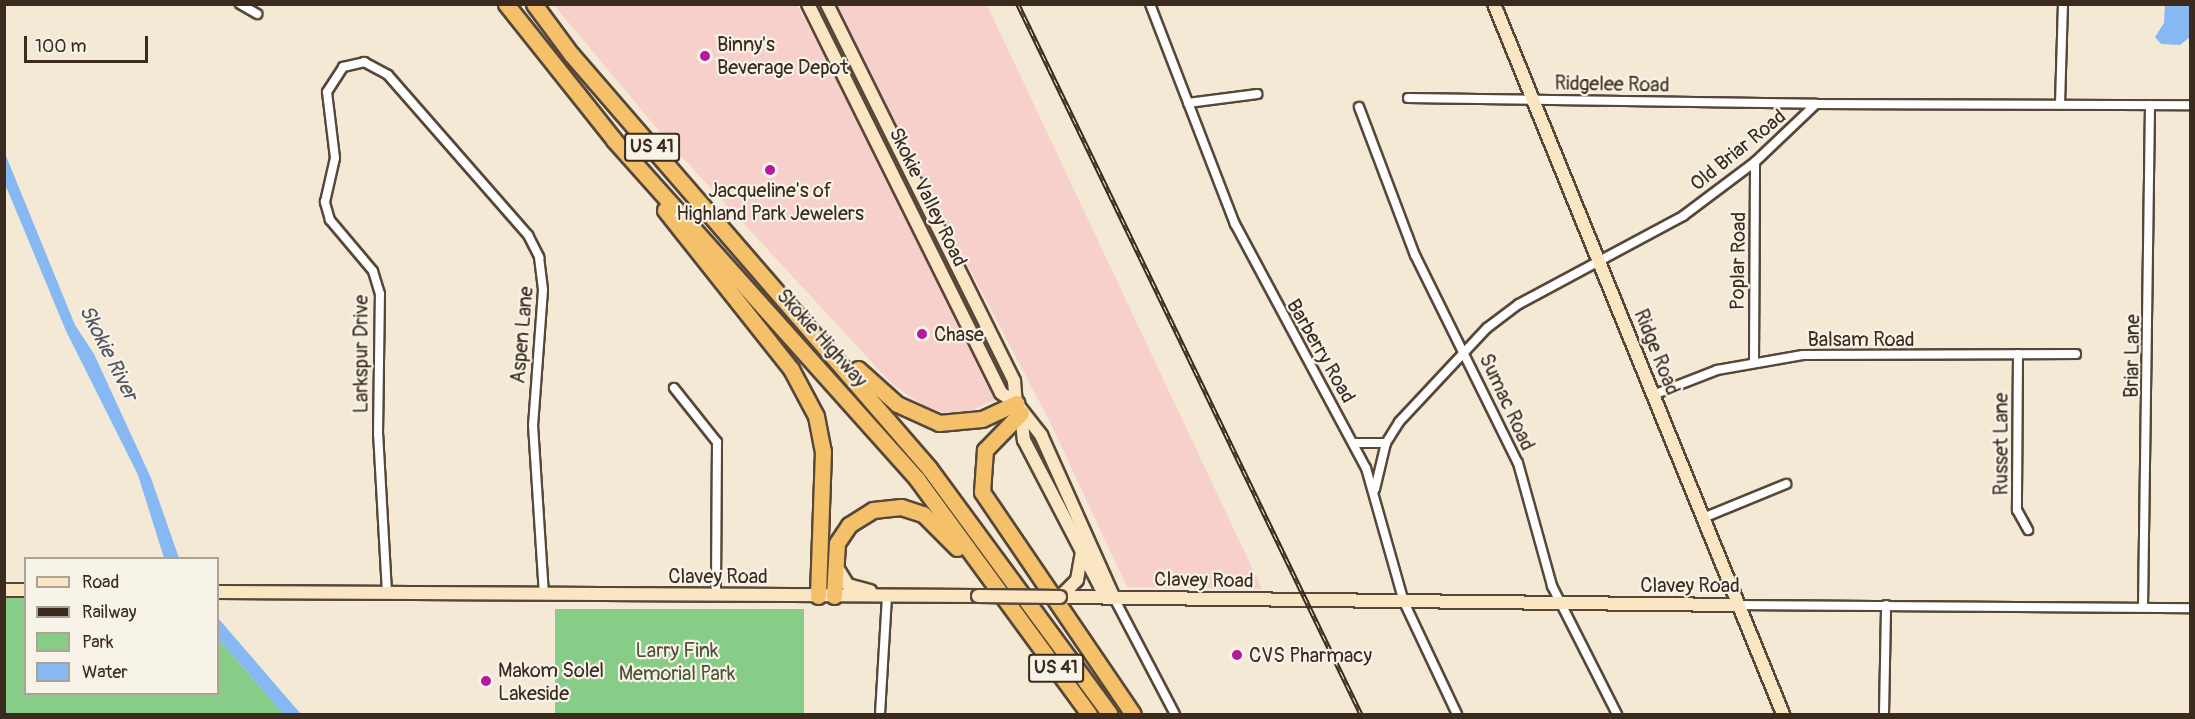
<!DOCTYPE html>
<html>
<head>
<meta charset="utf-8">
<style>
  body { margin:0 }
  #map { position:relative; width:2195px; height:719px; overflow:hidden; background:#f3e9d4; font-family:Pangolin,sans-serif }
  div>[style] { position:absolute }
  [style*='--x'] { left:calc(var(--x)*1px); top:calc(var(--y)*1px); width:calc(var(--w)*1px); rotate:calc(var(--a)*1deg) }
  .built>* { inset:0; background:#f7d0cb }
  .green>* { inset:0; background:#87cd87; transform-origin:0 0 }
  .water>* { inset:0; background:#86b8f3 }
  .roads { filter:drop-shadow(2px 0 #574739) drop-shadow(-2px 0 #574739) drop-shadow(0 2px #574739) drop-shadow(0 -2px #574739) }
  .street>* { height:8px; margin:-4px; padding:0 4px; transform-origin:4px; border-radius:4px; background:#fff }
  .secondary>* { height:12px; margin:-6px; padding:0 6px; transform-origin:6px; border-radius:6px; background:#fbe6c3 }
  .highway>* { height:15px; margin:-7.5px; padding:0 7.5px; transform-origin:7.5px; border-radius:7.5px; background:#f4c16a }
  .rail>* { height:4.5px; margin-top:-2.25px; transform-origin:0; background:repeating-linear-gradient(90deg,#f7f3e8 0 7px,#3b2a1e 0 14px); box-sizing:border-box; border-block:2px solid #3b2a1e }
  .bridges { filter:drop-shadow(2px 0 #574739) drop-shadow(-2px 0 #574739) drop-shadow(0 2px #574739) drop-shadow(0 -2px #574739) }
  .secondary-bridge>* { height:12px; margin:-6px; padding:0 6px; transform-origin:6px; border-radius:6px; background:#fbe6c3 }
  .dots>* { width:16px; height:16px; translate:-50% -50%; box-sizing:border-box; border:3px solid #f7f3e8; border-radius:50% }
  span { translate:-50% -50%; white-space:nowrap; text-align:center; line-height:1.15; -webkit-text-stroke:4.5px #f7f3e8; paint-order:stroke }
  .shield-label span { padding:2px 4px; background:#f7f3e8; border:2px solid; border-radius:4px; -webkit-text-stroke-width:0 }
  .shield-label { font-size:18px; color:#3b2a1e; font-weight:700 }
  .poi-label { font-size:20px; color:#3b2a1e }
  .left { translate:0 -50%; text-align:left }
  .street-label { font-size:20px; color:#3b2a1e }
  .park-label { font-size:20px; color:#4e5338 }
  .water-label { font-size:21px; color:#52555e; font-style:italic }
  .frame { position:absolute; inset:0; border:6px solid #3b2a1e; pointer-events:none }
  .legend { position:absolute; left:24px; top:557px; width:195px; height:138px; box-sizing:border-box; background:#f7f3e8; border:2px solid #aca397; margin:0; padding:8px 10px; list-style:none; font-size:18px; color:#3b2a1e }
  .legend li { display:flex; align-items:center; gap:12px; height:30px }
  .legend b { width:30px; border:2px solid #aca397 }
  .scale { position:absolute; left:24px; top:36px; width:124px; height:27px; box-sizing:border-box; border:3px solid #3b2a1e; border-top:0; padding-left:8px; font-size:18px; line-height:21px; white-space:nowrap; color:#3b2a1e; -webkit-text-stroke:4px #f7f3e8; paint-order:stroke }
</style>
</head>
<body>
<div id="map">
  <div class="built">
    <div style="clip-path:polygon(554px 5px,797px 5px,903px 205px,995px 400px,957px 417px,924px 406px,892px 384px,671px 145px)"></div>
    <div style="clip-path:polygon(831px 5px,987px 5px,1262px 589px,1127px 587px,1050px 422px)"></div>
  </div>
  <div class="green">
    <div style="clip-path:polygon(4px 597px,25px 597px,26px 694px,218px 694px,218px 638px,283px 714px,5px 714px)"></div>
    <div style="left:555px;top:609px;width:249px;height:105px"></div>
  </div>
  <div class="water">
    <div style="clip-path:polygon(2165px 4px,2190px 5px,2190px 37px,2180px 45px,2161px 44px,2155px 37px,2164px 23px)"></div>
    <div style="clip-path:polygon(4px 151px,75px 325px,94px 354px,151px 478px,179px 558px,164px 558px,138px 475px,66px 331px,5px 184px)"></div>
    <div style="clip-path:polygon(218px 618px,287px 698px,301px 714px,283px 714px,218px 638px)"></div>
  </div>
  <div class="roads">
    <div class="street">
      <div style="--x:240;--y:4;--w:20;--a:30"></div>
      <div style="--x:1150;--y:4;--w:236;--a:68.9"></div>
      <div style="--x:1235;--y:224;--w:277;--a:61.8"></div>
      <div style="--x:1366;--y:468;--w:139;--a:74.2"></div>
      <div style="--x:1404;--y:602;--w:124;--a:64.7"></div>
      <div style="--x:1408;--y:98;--w:408;--a:0.8"></div>
      <div style="--x:1188;--y:103;--w:70;--a:-7.4"></div>
      <div style="--x:2060;--y:104;--w:100;--a:-88.3"></div>
      <div style="--x:1359;--y:107;--w:158;--a:69.3"></div>
      <div style="--x:1415;--y:255;--w:232;--a:63.7"></div>
      <div style="--x:1518;--y:463;--w:128;--a:74.5"></div>
      <div style="--x:1552;--y:586;--w:144;--a:63.1"></div>
      <div style="--x:2018;--y:354;--w:156;--a:90.4"></div>
      <div style="--x:2017;--y:510;--w:23;--a:61"></div>
      <div style="--x:1754;--y:361;--w:199;--a:-89.7"></div>
      <div style="--x:674;--y:388;--w:69;--a:51.5"></div>
      <div style="--x:717;--y:442;--w:154;--a:90.4"></div>
      <div style="--x:1653;--y:395;--w:69;--a:-21.3"></div>
      <div style="--x:1717;--y:370;--w:87;--a:-9.9"></div>
      <div style="--x:1803;--y:355;--w:273;--a:-0.2"></div>
      <div style="--x:1354;--y:443;--w:32;--a:0"></div>
      <div style="--x:1375;--y:489;--w:47;--a:-76.6"></div>
      <div style="--x:1386;--y:443;--w:25;--a:-58"></div>
      <div style="--x:1399;--y:422;--w:129;--a:-46.9"></div>
      <div style="--x:1487;--y:328;--w:40;--a:-37"></div>
      <div style="--x:1519;--y:304;--w:186;--a:-28.2"></div>
      <div style="--x:1683;--y:216;--w:90;--a:-36.9"></div>
      <div style="--x:1755;--y:162;--w:84;--a:-43.6"></div>
      <div style="--x:1816;--y:104;--w:374;--a:0.2"></div>
      <div style="--x:1703;--y:518;--w:90;--a:-22.3"></div>
      <div style="--x:387;--y:593;--w:159;--a:-93.2"></div>
      <div style="--x:378;--y:434;--w:140;--a:-89.2"></div>
      <div style="--x:380;--y:294;--w:24;--a:-107"></div>
      <div style="--x:373;--y:271;--w:67;--a:-130.1"></div>
      <div style="--x:330;--y:220;--w:19;--a:-106"></div>
      <div style="--x:325;--y:202;--w:45;--a:-77.2"></div>
      <div style="--x:335;--y:158;--w:66;--a:-96.9"></div>
      <div style="--x:327;--y:92;--w:30;--a:-57"></div>
      <div style="--x:343;--y:67;--w:22;--a:-13"></div>
      <div style="--x:364;--y:62;--w:27;--a:28"></div>
      <div style="--x:388;--y:75;--w:213;--a:48.8"></div>
      <div style="--x:528;--y:235;--w:25;--a:63"></div>
      <div style="--x:539;--y:257;--w:33;--a:83"></div>
      <div style="--x:543;--y:290;--w:135;--a:94.2"></div>
      <div style="--x:533;--y:425;--w:170;--a:86.3"></div>
      <div style="--x:1114;--y:598;--w:131;--a:62.3"></div>
      <div style="--x:1738;--y:605;--w:452;--a:0.4"></div>
      <div style="--x:2143;--y:607;--w:502;--a:-89.2"></div>
      <div style="--x:880;--y:714;--w:119;--a:-86.6"></div>
      <div style="--x:1884;--y:714;--w:109;--a:-88.9"></div>
    </div>
    <div class="secondary">
      <div style="--x:808;--y:4;--w:434;--a:63.6"></div>
      <div style="--x:1001;--y:393;--w:18;--a:34"></div>
      <div style="--x:827;--y:4;--w:421;--a:63.6"></div>
      <div style="--x:1014;--y:381;--w:22;--a:85"></div>
      <div style="--x:1016;--y:403;--w:41;--a:52"></div>
      <div style="--x:1041;--y:435;--w:179;--a:65.9"></div>
      <div style="--x:1494;--y:4;--w:767;--a:67.85"></div>
      <div style="--x:1021;--y:413;--w:27;--a:84"></div>
      <div style="--x:1024;--y:440;--w:165;--a:62.5"></div>
      <div style="--x:1100;--y:586;--w:18;--a:41"></div>
      <div style="--x:836;--y:566;--w:22;--a:58"></div>
      <div style="--x:848;--y:585;--w:23;--a:15"></div>
      <div style="--x:4;--y:590;--w:22;--a:0"></div>
      <div style="--x:218;--y:592;--w:760;--a:0.3"></div>
      <div style="--x:1060;--y:597;--w:678;--a:0.68"></div>
      <div style="--x:1060;--y:597;--w:24;--a:-45"></div>
      <div style="--x:1077;--y:580;--w:28;--a:-80"></div>
    </div>
    <div class="highway">
      <div style="--x:506;--y:4;--w:174;--a:51.5"></div>
      <div style="--x:614;--y:140;--w:455;--a:48.2"></div>
      <div style="--x:917;--y:479;--w:291;--a:53.8"></div>
      <div style="--x:534;--y:4;--w:62;--a:53.5"></div>
      <div style="--x:571;--y:54;--w:547;--a:49.15"></div>
      <div style="--x:929;--y:468;--w:305;--a:53.7"></div>
      <div style="--x:665;--y:210;--w:203;--a:51.6"></div>
      <div style="--x:791;--y:369;--w:53;--a:62"></div>
      <div style="--x:816;--y:416;--w:36;--a:79"></div>
      <div style="--x:823;--y:451;--w:145;--a:92"></div>
      <div style="--x:858;--y:369;--w:52;--a:41.9"></div>
      <div style="--x:897;--y:404;--w:46;--a:24.3"></div>
      <div style="--x:939;--y:423;--w:43;--a:-5.3"></div>
      <div style="--x:982;--y:419;--w:38;--a:-25"></div>
      <div style="--x:1021;--y:413;--w:52;--a:134.2"></div>
      <div style="--x:985;--y:450;--w:42;--a:94.1"></div>
      <div style="--x:982;--y:492;--w:268;--a:55.8"></div>
      <div style="--x:834;--y:596;--w:53;--a:-86.8"></div>
      <div style="--x:837;--y:543;--w:22;--a:-56"></div>
      <div style="--x:849;--y:525;--w:28;--a:-32"></div>
      <div style="--x:873;--y:510;--w:28;--a:-6"></div>
      <div style="--x:901;--y:507;--w:23;--a:18"></div>
      <div style="--x:923;--y:514;--w:48;--a:45"></div>
    </div>
  </div>
  <div class="rail">
    <div style="--x:1018;--y:4;--w:789;--a:64.21"></div>
  </div>
  <div class="bridges">
    <div class="secondary-bridge">
      <div style="--x:978;--y:596;--w:82;--a:0.7"></div>
    </div>
  </div>
  <div class="dots">
    <div style="left:705px;top:56px;background:#b5179e"></div>
    <div style="left:770px;top:170px;background:#b5179e"></div>
    <div style="left:922px;top:334px;background:#b5179e"></div>
    <div style="left:1237px;top:655px;background:#b5179e"></div>
    <div style="left:486px;top:681px;background:#b5179e"></div>
  </div>
  <div class="shield-label">
    <span style="left:652px;top:147px">US 41</span>
    <span style="left:1056px;top:668px">US 41</span>
  </div>
  <div class="poi-label">
    <span class="left" style="left:717px;top:56px">Binny's<br>Beverage Depot</span>
    <span style="left:770px;top:202px">Jacqueline's of<br>Highland Park Jewelers</span>
    <span class="left" style="left:934px;top:334px">Chase</span>
    <span class="left" style="left:1249px;top:655px">CVS Pharmacy</span>
    <span class="left" style="left:498px;top:682px">Makom Solel<br>Lakeside</span>
  </div>
  <div class="street-label">
    <span style="left:1612px;top:84px;rotate:1deg">Ridgelee Road</span>
    <span style="left:1738px;top:150px;rotate:-39deg">Old Briar Road</span>
    <span style="left:928px;top:197px;rotate:64deg">Skokie Valley Road</span>
    <span style="left:1738px;top:261px;rotate:-89deg">Poplar Road</span>
    <span style="left:522px;top:335px;rotate:-85deg">Aspen Lane</span>
    <span style="left:822px;top:338px;rotate:48deg">Skokie Highway</span>
    <span style="left:1861px;top:339px">Balsam Road</span>
    <span style="left:1321px;top:351px;rotate:60deg">Barberry Road</span>
    <span style="left:1657px;top:352px;rotate:68deg">Ridge Road</span>
    <span style="left:361px;top:354px;rotate:-90deg">Larkspur Drive</span>
    <span style="left:2132px;top:356px;rotate:-89deg">Briar Lane</span>
    <span style="left:1507px;top:402px;rotate:65deg">Sumac Road</span>
    <span style="left:2001px;top:444px;rotate:-90deg">Russet Lane</span>
    <span style="left:718px;top:576px">Clavey Road</span>
    <span style="left:1204px;top:580px;rotate:1deg">Clavey Road</span>
    <span style="left:1690px;top:585px">Clavey Road</span>
  </div>
  <div class="park-label">
    <span style="left:677px;top:662px">Larry Fink<br>Memorial Park</span>
  </div>
  <div class="water-label">
    <span style="left:108px;top:353px;rotate:63deg">Skokie River</span>
  </div>
  <div class="frame"></div>
  <ul class="legend">
  <li><b style="height:8px;background:#fbe6c3"></b>Road</li>
  <li><b style="height:8px;background:#3b2a1e"></b>Railway</li>
  <li><b style="height:16px;background:#87cd87"></b>Park</li>
  <li><b style="height:16px;background:#86b8f3"></b>Water</li>
  </ul>
  <div class="scale">100 m</div>
</div>
</body>
</html>
